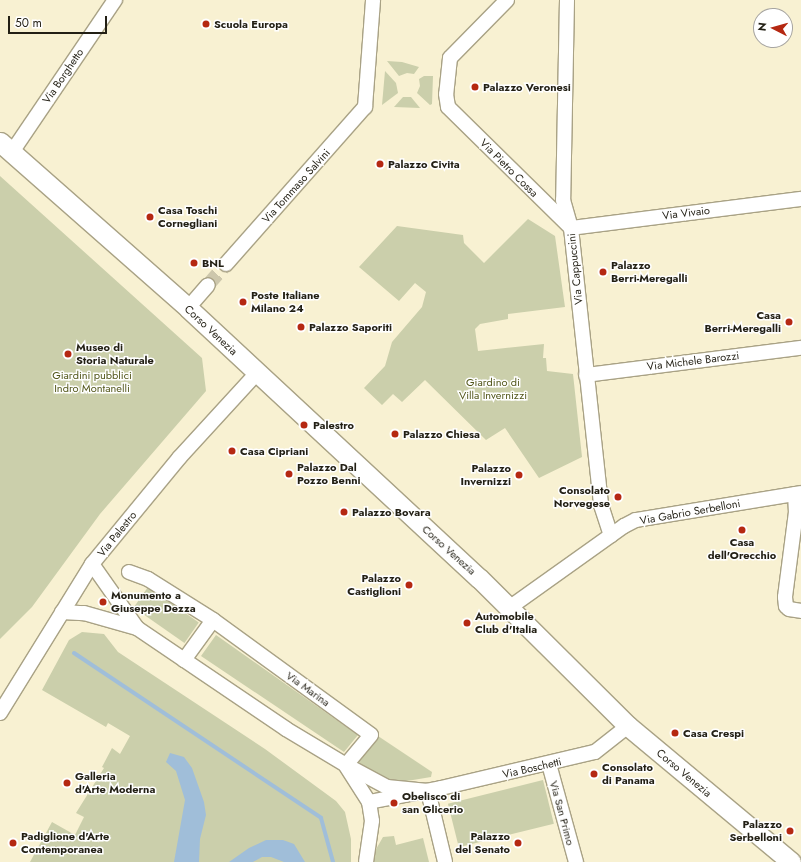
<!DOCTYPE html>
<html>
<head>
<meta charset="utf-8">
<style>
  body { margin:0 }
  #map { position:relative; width:801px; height:862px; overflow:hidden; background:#f8f1d2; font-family:Jost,sans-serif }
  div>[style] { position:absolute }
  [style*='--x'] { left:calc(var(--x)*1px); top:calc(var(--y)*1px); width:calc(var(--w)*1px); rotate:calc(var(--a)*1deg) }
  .green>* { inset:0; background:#cbcfab; transform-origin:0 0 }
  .water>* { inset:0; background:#a0bed9 }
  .stream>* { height:4px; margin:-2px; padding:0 2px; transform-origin:2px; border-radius:2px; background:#a0bed9 }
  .street-tunnel>* { height:14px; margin-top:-7px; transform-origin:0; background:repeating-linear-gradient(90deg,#cdc7ac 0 14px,transparent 0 21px) }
  .roads { filter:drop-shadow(1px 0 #a9a285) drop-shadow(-1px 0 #a9a285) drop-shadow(0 1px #a9a285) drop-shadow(0 -1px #a9a285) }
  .street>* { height:14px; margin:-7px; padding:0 7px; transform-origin:7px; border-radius:7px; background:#fff }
  .secondary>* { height:19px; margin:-9.5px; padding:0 9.5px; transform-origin:9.5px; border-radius:9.5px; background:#fff }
  .dots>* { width:11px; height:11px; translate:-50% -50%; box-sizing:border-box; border:2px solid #fff; border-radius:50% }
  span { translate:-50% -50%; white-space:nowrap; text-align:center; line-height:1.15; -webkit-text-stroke:3px #fff; paint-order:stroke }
  .poi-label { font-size:11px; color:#221f14; font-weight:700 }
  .left { translate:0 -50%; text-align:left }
  .right { translate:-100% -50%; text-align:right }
  .street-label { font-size:11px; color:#221f14 }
  .park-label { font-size:11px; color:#52561a }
  .north { position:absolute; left:753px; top:8px; width:40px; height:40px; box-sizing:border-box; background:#fff; border:1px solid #a7a5a1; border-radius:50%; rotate:276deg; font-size:11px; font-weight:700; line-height:16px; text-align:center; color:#221f14 }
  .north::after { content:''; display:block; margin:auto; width:14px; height:18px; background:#b52812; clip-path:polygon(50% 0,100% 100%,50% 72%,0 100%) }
  .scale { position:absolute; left:8px; top:16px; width:99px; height:18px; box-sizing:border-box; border:2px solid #221f14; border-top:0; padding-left:5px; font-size:12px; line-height:14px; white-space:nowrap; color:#221f14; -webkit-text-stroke:3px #fff; paint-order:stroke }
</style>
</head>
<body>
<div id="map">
  <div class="green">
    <div style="clip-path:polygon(387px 61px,402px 62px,419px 67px,414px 74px,407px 73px,399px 76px)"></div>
    <div style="clip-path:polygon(385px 71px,396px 83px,398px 93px,382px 105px)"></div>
    <div style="clip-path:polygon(424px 76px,433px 76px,432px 104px,430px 105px,417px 93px,420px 86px,419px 79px)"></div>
    <div style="clip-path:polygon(403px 97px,411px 97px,420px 108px,394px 107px)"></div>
    <div style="clip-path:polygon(0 176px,202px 358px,206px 391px,100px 514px,32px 607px,0 639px)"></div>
    <div style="clip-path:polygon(528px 219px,555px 236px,565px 307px,508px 314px,508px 319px,480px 324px,475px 329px,478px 351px,544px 344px,543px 358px,546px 358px,547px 371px,573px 374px,582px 457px,539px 478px,505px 428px,486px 440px,425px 380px,402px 402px,393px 394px,382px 405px,364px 388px,385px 366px,392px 342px,422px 307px,426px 292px,415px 283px,399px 301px,359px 267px,397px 226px,463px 235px,464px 243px,484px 263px)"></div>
    <div style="left:148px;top:587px;width:62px;height:25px;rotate:35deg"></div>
    <div style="clip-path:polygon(82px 632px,104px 634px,118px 652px,265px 749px,336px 801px,345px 812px,351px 839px,351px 862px,30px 862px,52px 822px,75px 835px,84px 817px,76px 813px,104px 768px,102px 767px,112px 748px,120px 754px,130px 736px,108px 723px,106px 727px,42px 690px,69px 640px)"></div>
    <div style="clip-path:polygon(216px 635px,345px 726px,358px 735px,344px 752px,201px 656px)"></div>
    <div style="clip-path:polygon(378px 736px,432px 772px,431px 777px,389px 784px,357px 761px)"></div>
    <div style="left:543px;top:780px;width:45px;height:98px;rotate:76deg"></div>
    <div style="clip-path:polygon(394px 836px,396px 845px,423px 838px,429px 862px,373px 862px,375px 851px,383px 837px)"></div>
  </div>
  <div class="water">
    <div style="clip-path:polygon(170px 753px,184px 757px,192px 768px,204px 802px,206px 815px,200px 839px,199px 862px,174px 862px,185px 800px,176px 771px,166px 762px)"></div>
    <div style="clip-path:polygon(266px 840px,283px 840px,294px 844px,305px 862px,284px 862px,271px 857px,262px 857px,253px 862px,229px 862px,249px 848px)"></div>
  </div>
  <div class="stream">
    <div style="--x:74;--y:653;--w:297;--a:33.7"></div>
    <div style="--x:321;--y:818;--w:46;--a:74.7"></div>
  </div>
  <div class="street-tunnel">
    <div style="--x:208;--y:285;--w:28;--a:-49"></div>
  </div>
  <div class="roads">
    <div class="street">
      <div style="--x:507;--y:0;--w:81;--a:134.5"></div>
      <div style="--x:450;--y:58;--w:36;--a:96"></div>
      <div style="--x:446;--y:94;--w:13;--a:81"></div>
      <div style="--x:448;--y:107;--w:173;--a:44.5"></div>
      <div style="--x:567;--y:0;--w:200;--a:91.1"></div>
      <div style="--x:563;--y:200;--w:29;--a:74"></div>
      <div style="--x:571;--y:228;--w:279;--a:83.8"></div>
      <div style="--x:601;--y:505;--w:32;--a:72"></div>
      <div style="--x:12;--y:152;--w:184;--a:-55.9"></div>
      <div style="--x:571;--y:228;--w:232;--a:-7.2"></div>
      <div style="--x:226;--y:264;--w:210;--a:-48.5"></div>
      <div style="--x:365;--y:107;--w:107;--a:-85.7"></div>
      <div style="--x:188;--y:308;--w:30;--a:-49"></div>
      <div style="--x:586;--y:375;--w:217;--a:-7.2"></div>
      <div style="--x:795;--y:494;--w:18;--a:87"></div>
      <div style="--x:796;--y:512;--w:86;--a:97.4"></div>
      <div style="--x:785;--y:597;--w:9;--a:84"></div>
      <div style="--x:786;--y:606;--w:4;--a:45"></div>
      <div style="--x:789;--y:609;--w:12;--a:9"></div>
      <div style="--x:92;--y:564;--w:78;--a:54.9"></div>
      <div style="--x:129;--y:572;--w:20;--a:20"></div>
      <div style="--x:148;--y:579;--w:77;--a:32.2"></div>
      <div style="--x:213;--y:620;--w:195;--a:36"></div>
      <div style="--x:371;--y:735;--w:39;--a:130"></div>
      <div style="--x:509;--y:608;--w:141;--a:-35.5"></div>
      <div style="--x:624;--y:526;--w:13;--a:-27"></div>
      <div style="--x:636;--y:520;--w:167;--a:-9.3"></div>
      <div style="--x:62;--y:612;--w:22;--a:3"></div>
      <div style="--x:84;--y:613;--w:55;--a:15.8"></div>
      <div style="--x:137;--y:628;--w:180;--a:34.1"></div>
      <div style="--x:286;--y:729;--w:70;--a:31"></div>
      <div style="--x:346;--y:765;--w:47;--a:28.2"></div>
      <div style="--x:387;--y:787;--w:41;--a:5.6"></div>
      <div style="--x:184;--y:660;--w:49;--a:-54.1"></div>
      <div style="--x:0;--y:713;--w:175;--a:-58.3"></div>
      <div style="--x:92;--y:564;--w:137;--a:-50.6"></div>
      <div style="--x:179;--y:458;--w:115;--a:-47.5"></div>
      <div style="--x:549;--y:764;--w:102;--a:74.6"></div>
      <div style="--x:346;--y:766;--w:43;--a:57.4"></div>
      <div style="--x:369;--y:802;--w:19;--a:81"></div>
      <div style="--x:372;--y:821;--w:41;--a:98.3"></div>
      <div style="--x:428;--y:791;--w:73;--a:76.5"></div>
      <div style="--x:369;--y:802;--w:73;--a:-11"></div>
      <div style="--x:441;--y:788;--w:158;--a:-13.2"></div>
      <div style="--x:595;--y:752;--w:42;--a:-38.2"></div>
    </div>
    <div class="secondary">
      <div style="--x:0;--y:142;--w:251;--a:41.4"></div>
      <div style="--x:188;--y:308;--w:397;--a:42.9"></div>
      <div style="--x:479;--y:578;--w:210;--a:44.8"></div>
      <div style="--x:628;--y:726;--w:212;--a:39.8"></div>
    </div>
  </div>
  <div class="dots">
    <div style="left:206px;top:24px;background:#b52812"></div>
    <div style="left:475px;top:87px;background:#b52812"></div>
    <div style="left:380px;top:164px;background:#b52812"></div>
    <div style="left:150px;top:217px;background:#b52812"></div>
    <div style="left:194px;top:263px;background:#b52812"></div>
    <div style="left:603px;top:272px;background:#b52812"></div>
    <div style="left:243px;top:302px;background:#b52812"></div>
    <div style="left:789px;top:322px;background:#b52812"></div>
    <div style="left:301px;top:327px;background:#b52812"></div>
    <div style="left:68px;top:354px;background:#b52812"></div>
    <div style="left:304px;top:425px;background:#b52812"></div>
    <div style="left:395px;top:434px;background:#b52812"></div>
    <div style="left:232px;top:451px;background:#b52812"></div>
    <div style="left:289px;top:474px;background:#b52812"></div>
    <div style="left:519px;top:475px;background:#b52812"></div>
    <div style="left:618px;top:497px;background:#b52812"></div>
    <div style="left:344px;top:512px;background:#b52812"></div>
    <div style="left:742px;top:530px;background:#b52812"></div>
    <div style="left:409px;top:585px;background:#b52812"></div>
    <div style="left:103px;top:602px;background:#b52812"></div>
    <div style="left:467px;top:623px;background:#b52812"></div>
    <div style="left:675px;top:733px;background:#b52812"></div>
    <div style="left:594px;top:774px;background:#b52812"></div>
    <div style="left:67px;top:783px;background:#b52812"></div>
    <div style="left:394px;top:803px;background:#b52812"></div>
    <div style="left:790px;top:831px;background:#b52812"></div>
    <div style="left:13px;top:843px;background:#b52812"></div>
    <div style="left:518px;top:843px;background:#b52812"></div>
  </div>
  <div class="poi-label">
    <span class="left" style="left:214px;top:24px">Scuola Europa</span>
    <span class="left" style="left:483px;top:87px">Palazzo Veronesi</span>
    <span class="left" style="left:388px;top:164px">Palazzo Civita</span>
    <span class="left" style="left:158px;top:217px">Casa Toschi<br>Cornegliani</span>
    <span class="left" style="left:202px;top:263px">BNL</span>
    <span class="left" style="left:611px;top:272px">Palazzo<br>Berri-Meregalli</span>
    <span class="left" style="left:251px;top:302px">Poste Italiane<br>Milano 24</span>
    <span class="right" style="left:781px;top:322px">Casa<br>Berri-Meregalli</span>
    <span class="left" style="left:309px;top:327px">Palazzo Saporiti</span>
    <span class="left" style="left:76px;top:354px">Museo di<br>Storia Naturale</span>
    <span class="left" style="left:313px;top:425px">Palestro</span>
    <span class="left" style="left:403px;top:434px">Palazzo Chiesa</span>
    <span class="left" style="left:240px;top:451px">Casa Cipriani</span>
    <span class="left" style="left:297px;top:474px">Palazzo Dal<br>Pozzo Benni</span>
    <span class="right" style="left:511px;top:475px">Palazzo<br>Invernizzi</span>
    <span class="right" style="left:610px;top:497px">Consolato<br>Norvegese</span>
    <span class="left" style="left:352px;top:512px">Palazzo Bovara</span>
    <span style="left:742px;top:549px">Casa<br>dell'Orecchio</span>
    <span class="right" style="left:401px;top:585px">Palazzo<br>Castiglioni</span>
    <span class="left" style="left:111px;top:602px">Monumento a<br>Giuseppe Dezza</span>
    <span class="left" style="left:475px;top:623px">Automobile<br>Club d'Italia</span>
    <span class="left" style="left:683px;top:733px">Casa Crespi</span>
    <span class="left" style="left:602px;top:774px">Consolato<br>di Panama</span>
    <span class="left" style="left:75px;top:783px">Galleria<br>d'Arte Moderna</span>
    <span class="left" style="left:402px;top:803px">Obelisco di<br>san Glicerio</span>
    <span class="right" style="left:782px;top:831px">Palazzo<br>Serbelloni</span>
    <span class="left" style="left:21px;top:843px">Padiglione d'Arte<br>Contemporanea</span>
    <span class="right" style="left:510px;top:843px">Palazzo<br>del Senato</span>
  </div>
  <div class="street-label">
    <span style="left:63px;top:76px;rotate:-56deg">Via Borghetto</span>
    <span style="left:509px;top:168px;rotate:45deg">Via Pietro Cossa</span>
    <span style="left:296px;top:186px;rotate:-48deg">Via Tommaso Salvini</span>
    <span style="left:686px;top:213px;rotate:-7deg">Via Vivaio</span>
    <span style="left:575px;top:269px;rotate:-96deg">Via Cappuccini</span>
    <span style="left:211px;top:330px;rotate:43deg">Corso Venezia</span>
    <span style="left:693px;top:361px;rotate:-7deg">Via Michele Barozzi</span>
    <span style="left:690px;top:512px;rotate:-10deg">Via Gabrio Serbelloni</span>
    <span style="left:117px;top:534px;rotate:-51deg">Via Palestro</span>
    <span style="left:449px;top:550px;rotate:42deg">Corso Venezia</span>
    <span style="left:308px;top:689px;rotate:36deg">Via Marina</span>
    <span style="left:532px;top:768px;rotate:-13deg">Via Boschetti</span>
    <span style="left:684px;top:773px;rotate:40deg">Corso Venezia</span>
    <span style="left:562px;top:813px;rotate:75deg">Via San Primo</span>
  </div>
  <div class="park-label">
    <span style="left:92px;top:382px">Giardini pubblici<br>Indro Montanelli</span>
    <span style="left:493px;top:389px">Giardino di<br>Villa Invernizzi</span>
  </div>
  <div class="north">N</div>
  <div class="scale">50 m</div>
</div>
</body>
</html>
